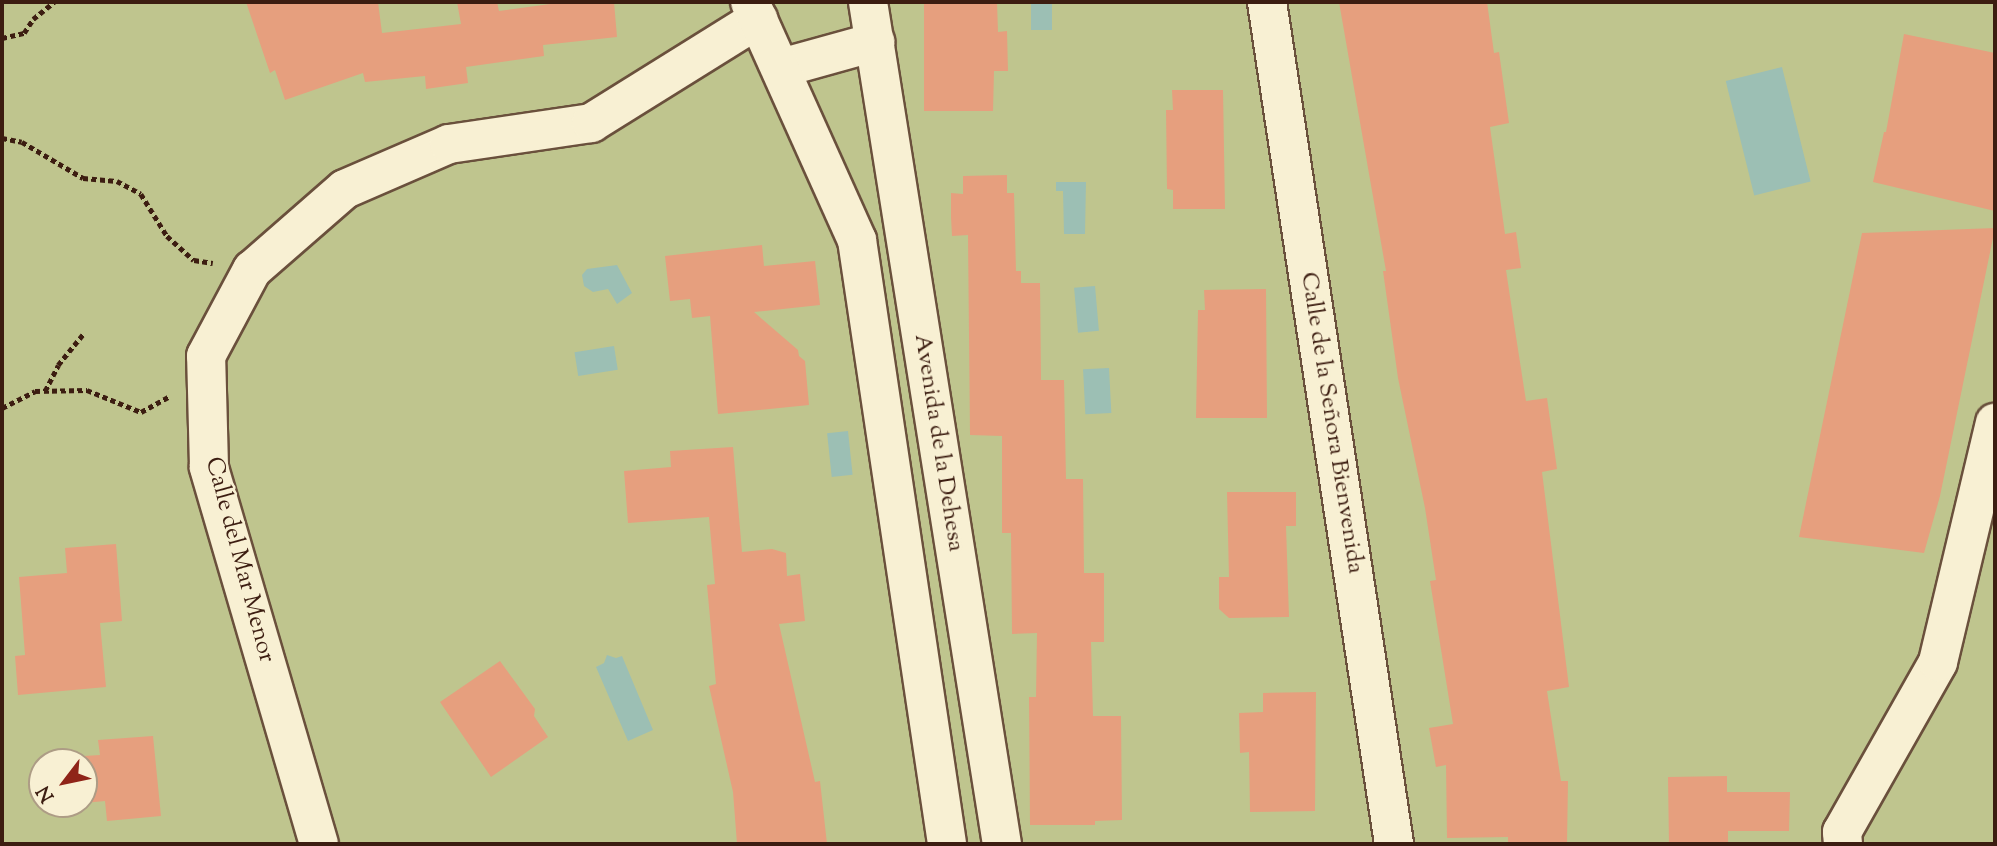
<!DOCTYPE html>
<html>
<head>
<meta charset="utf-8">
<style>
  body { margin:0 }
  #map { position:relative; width:1997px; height:846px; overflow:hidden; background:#f4e8bb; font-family:"Sorts Mill Goudy",serif }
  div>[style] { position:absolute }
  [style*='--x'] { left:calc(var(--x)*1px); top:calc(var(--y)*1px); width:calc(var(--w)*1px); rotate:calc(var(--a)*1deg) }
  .green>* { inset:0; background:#bfc58e }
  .water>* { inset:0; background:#9cbfb4; transform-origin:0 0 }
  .building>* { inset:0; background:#e69f7e }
  .path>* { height:4.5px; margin-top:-2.25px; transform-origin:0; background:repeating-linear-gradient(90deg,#3c1d11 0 5px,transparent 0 8.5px) }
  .roads { filter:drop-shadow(2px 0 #6a503c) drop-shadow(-2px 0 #6a503c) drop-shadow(0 2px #6a503c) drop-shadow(0 -2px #6a503c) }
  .minor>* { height:38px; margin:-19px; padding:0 19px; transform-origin:19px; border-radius:19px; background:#f8f0d3 }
  .tertiary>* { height:38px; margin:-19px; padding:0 19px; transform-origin:19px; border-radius:19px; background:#f8f0d3 }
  span { translate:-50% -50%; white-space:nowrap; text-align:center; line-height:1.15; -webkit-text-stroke:5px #f8f0d3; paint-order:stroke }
  .street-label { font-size:24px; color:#3c1d11 }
  .frame { position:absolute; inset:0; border:4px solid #3c1d11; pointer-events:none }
  .north { position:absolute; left:28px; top:748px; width:70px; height:70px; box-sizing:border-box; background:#f8f0d3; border:2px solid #ad9c85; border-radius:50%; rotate:238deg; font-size:19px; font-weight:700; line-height:28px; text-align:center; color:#3c1d11 }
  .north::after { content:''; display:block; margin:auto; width:24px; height:32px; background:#8f2418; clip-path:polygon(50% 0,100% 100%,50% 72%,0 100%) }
</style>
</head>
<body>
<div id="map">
  <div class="green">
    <div style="clip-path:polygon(evenodd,2px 2px,1995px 2px,1995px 844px,2px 844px,2px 2px,42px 762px,84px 762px,84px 804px,42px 804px,42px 762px)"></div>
  </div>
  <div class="water">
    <div style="left:1031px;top:2px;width:21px;height:28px"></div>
    <div style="left:1782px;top:67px;width:118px;height:58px;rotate:76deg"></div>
    <div style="clip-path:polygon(1056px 182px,1086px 182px,1085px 234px,1064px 234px,1063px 191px,1056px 191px)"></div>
    <div style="clip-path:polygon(617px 265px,632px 293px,617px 304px,608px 289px,593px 292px,584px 286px,582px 275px,587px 269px)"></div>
    <div style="left:1095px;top:286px;width:45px;height:21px;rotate:85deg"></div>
    <div style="left:614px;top:346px;width:24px;height:40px;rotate:81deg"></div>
    <div style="left:1109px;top:368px;width:45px;height:26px;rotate:87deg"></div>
    <div style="left:848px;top:431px;width:44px;height:21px;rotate:84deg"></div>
    <div style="clip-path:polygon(607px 655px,616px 658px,622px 656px,653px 730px,628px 741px,596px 667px,604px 663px)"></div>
  </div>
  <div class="building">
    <div style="clip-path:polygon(246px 2px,378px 2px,382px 33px,461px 24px,457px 2px,497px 2px,499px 11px,565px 2px,614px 2px,617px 37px,543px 45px,544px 56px,466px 67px,468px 83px,426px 89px,425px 76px,365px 82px,363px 73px,285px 100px,275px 70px,270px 73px)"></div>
    <div style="clip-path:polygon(924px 2px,997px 2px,998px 32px,1007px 31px,1008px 71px,994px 71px,993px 111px,924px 111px)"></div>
    <div style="clip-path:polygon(1339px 2px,1487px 2px,1494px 53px,1499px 52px,1509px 123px,1490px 127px,1505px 234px,1516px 232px,1521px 268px,1506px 270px,1515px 330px,1526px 401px,1547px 398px,1557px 469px,1542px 472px,1569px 687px,1547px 691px,1561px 781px,1568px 781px,1567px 844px,1508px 844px,1508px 837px,1447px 838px,1446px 765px,1436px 767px,1429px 728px,1453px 724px,1430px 581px,1436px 580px,1425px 508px,1398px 378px,1383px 271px,1386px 271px)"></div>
    <div style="clip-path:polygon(1904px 34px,1995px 53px,1995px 211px,1873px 182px,1884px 132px,1886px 132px)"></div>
    <div style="clip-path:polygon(1172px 90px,1223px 90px,1225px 209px,1173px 209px,1173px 190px,1167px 189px,1166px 110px,1173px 110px)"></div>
    <div style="clip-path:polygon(1007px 175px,1007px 193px,1014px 193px,1016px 271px,1021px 271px,1021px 283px,1040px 283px,1041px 380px,1064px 380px,1066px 479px,1083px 479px,1084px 573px,1104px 573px,1104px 642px,1091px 642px,1093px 716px,1121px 716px,1122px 820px,1095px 821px,1095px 825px,1030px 825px,1029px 697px,1036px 697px,1037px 633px,1012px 634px,1011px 533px,1002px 533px,1002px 436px,970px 435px,968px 235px,952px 236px,951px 217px,951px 193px,963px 194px,963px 176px)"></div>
    <div style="clip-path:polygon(1995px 228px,1940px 496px,1924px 553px,1799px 537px,1862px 233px)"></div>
    <div style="clip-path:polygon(762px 245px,764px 266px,815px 261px,820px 305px,754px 312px,798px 350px,799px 356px,805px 361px,809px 405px,718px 414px,710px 316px,692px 318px,690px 299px,670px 301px,665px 256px)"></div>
    <div style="clip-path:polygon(1266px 289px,1267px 418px,1196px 418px,1198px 310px,1205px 310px,1204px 290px)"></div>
    <div style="clip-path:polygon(733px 447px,742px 552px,772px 549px,786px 553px,787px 576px,800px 574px,805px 621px,779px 624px,815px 782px,820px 781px,827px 844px,737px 844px,733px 792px,709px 686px,716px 684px,707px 585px,715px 584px,709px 517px,628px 523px,624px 471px,671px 467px,670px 451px)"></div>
    <div style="clip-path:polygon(1227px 492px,1296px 492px,1296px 526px,1286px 526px,1289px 617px,1229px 618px,1219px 609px,1219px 577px,1229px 577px)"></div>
    <div style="clip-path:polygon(116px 544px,122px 621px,100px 623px,106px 687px,18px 695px,15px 656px,25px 655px,19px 577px,67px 573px,65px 548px)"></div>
    <div style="clip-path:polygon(500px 661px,535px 709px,534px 716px,548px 737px,491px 777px,440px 702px)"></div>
    <div style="clip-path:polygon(1316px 692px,1315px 811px,1250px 812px,1249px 752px,1240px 753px,1239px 713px,1263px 712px,1263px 693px)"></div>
    <div style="clip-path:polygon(153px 736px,161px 816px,107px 821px,105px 801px,84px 803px,84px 756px,100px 755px,98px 740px)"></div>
    <div style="clip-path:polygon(1727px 776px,1727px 792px,1790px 792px,1789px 831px,1728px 831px,1728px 844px,1669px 844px,1668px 777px)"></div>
  </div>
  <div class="path">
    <div style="--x:2;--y:38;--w:23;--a:-13"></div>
    <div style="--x:24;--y:33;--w:17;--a:-57"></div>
    <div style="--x:33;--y:19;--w:27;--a:-39"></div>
    <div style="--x:2;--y:138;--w:20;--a:11"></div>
    <div style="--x:22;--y:142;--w:71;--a:30.5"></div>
    <div style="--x:83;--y:178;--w:34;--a:5"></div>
    <div style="--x:117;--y:181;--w:27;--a:28"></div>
    <div style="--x:141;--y:194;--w:49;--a:58.2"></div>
    <div style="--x:167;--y:236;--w:36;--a:42"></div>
    <div style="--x:194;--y:260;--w:19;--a:9"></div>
    <div style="--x:45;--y:391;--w:29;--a:-63"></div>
    <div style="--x:58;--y:365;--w:40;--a:-51"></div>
    <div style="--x:2;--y:408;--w:37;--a:-27"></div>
    <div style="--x:35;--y:391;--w:52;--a:-1.1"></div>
    <div style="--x:87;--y:390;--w:58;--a:22.2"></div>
    <div style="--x:141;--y:412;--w:31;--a:-29"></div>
  </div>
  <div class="roads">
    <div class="minor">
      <div style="--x:1267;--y:2;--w:852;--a:81.42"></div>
      <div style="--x:781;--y:68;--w:98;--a:-15.5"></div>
      <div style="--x:319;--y:844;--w:393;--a:-106.3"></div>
      <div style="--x:209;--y:467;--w:111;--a:-91.5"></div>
      <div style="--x:206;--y:356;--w:98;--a:-61.9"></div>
      <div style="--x:252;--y:270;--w:123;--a:-41.1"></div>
      <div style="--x:345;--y:189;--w:113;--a:-23.4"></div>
      <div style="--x:449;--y:144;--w:144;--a:-8.4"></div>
      <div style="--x:591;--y:123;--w:197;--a:-31.9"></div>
      <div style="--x:1843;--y:844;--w:12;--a:-95"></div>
      <div style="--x:1842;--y:832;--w:195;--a:-60.5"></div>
      <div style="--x:1938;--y:662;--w:246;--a:-76.6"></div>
    </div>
    <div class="tertiary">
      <div style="--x:750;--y:2;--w:261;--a:65.8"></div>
      <div style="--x:857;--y:240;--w:611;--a:81.52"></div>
      <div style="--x:868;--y:2;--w:853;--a:80.96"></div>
    </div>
  </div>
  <div class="street-label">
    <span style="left:1331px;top:423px;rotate:81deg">Calle de la Señora Bienvenida</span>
    <span style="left:938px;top:443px;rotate:81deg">Avenida de la Dehesa</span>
    <span style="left:239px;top:560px;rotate:75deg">Calle del Mar Menor</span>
  </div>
  <div class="frame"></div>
  <div class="north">N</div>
</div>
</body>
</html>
